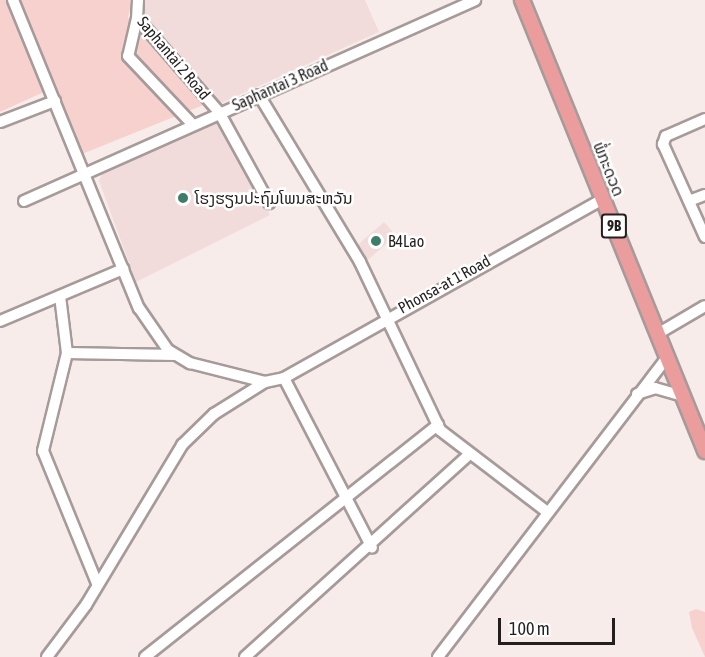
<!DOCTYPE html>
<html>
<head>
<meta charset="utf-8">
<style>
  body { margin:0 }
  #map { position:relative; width:705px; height:657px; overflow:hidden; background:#f8eceb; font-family:"Asap Condensed","Noto Sans Lao",sans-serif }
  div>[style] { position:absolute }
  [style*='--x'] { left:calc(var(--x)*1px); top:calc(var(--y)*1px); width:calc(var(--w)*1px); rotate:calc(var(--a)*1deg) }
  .built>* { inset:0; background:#f1dcdb; transform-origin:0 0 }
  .green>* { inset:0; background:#f7d1ce }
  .roads { filter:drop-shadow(2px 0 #a69b9a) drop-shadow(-2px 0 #a69b9a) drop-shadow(0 2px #a69b9a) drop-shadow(0 -2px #a69b9a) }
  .minor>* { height:10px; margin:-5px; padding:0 5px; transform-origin:5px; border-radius:5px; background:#fff }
  .major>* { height:14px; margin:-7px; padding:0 7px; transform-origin:7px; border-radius:7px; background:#eb9d9e }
  .dots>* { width:16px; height:16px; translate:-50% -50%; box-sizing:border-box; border:3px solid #fff; border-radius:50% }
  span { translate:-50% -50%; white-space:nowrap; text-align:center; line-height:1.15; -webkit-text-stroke:5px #fff; paint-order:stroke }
  .shield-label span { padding:2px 4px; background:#fff; border:2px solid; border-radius:4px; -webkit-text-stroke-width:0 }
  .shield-label { font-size:15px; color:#231f1f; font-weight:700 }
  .street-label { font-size:16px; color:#231f1f }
  .poi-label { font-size:16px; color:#231f1f }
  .left { translate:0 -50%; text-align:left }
  .scale { position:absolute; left:498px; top:618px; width:117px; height:27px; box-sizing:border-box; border:3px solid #231f1f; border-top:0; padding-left:8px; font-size:18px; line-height:21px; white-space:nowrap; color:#231f1f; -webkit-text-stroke:4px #fff; paint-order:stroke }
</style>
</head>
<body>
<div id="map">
  <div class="built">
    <div style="clip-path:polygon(144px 0,365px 0,379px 32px,219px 104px,144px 17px)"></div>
    <div style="clip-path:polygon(219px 119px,270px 215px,136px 282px,99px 181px,102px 173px)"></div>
    <div style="left:384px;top:222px;width:18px;height:38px;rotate:49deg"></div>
  </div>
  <div class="green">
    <div style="clip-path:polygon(0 0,9px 0,46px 91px,0 112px)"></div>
    <div style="clip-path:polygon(19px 0,132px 0,128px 18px,206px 104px,82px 154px)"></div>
    <div style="clip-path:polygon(696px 609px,705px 612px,705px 657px,692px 628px,689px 612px)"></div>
  </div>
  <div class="roads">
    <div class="minor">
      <div style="--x:13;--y:0;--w:333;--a:67.8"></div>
      <div style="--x:139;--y:308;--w:51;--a:55.4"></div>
      <div style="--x:168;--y:350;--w:26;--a:31"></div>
      <div style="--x:190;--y:363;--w:77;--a:14.2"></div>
      <div style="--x:265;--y:382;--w:19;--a:-12"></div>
      <div style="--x:284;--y:378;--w:366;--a:-29.3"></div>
      <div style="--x:138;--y:0;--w:18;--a:93"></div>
      <div style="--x:137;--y:18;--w:125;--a:48.9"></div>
      <div style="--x:219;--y:112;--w:104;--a:61.2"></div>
      <div style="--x:137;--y:18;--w:39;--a:103"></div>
      <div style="--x:128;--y:56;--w:93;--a:46.7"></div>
      <div style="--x:259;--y:95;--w:195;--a:58.8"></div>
      <div style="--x:360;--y:262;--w:186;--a:64.5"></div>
      <div style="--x:440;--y:430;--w:133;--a:37.4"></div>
      <div style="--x:705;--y:119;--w:43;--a:156.4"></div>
      <div style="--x:666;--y:136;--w:9;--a:111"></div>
      <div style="--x:663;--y:144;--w:102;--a:65.7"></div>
      <div style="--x:0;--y:122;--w:59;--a:-20.9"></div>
      <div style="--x:24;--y:201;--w:494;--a:-24"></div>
      <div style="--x:689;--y:201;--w:17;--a:-21"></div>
      <div style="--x:60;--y:296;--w:57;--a:83"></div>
      <div style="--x:67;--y:353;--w:101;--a:103.8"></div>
      <div style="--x:43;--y:451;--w:143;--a:67.8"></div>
      <div style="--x:0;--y:321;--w:134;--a:-22.9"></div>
      <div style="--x:659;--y:333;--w:53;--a:-30.4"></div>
      <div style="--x:67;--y:353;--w:108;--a:1.1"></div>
      <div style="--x:284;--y:378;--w:191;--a:62.6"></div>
      <div style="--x:637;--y:394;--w:19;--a:-18"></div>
      <div style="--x:655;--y:388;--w:29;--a:16"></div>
      <div style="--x:47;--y:657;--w:65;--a:-53.1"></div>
      <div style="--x:86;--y:605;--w:187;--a:-59"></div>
      <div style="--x:182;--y:445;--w:45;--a:-44.1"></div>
      <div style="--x:214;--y:414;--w:60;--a:-32.1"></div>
      <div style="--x:145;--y:657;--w:374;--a:-38.4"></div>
      <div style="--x:245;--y:657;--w:303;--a:-42.1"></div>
      <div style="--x:438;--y:657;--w:377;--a:-52.6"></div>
    </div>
    <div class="major">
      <div style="--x:522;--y:0;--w:487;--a:67.9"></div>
    </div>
  </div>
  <div class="dots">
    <div style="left:183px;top:198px;background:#3e7d6a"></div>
    <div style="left:376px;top:241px;background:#3e7d6a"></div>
  </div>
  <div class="shield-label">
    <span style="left:614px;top:226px">9B</span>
  </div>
  <div class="street-label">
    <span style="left:174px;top:58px;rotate:50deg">Saphantai 2 Road</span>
    <span style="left:280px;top:85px;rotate:-24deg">Saphantai 3 Road</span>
    <span style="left:609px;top:169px;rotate:68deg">ພໍ່ກະດວດ</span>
    <span style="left:444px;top:284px;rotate:-29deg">Phonsa-at 1 Road</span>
  </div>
  <div class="poi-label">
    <span class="left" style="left:195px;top:198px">ໂຮງຮຽນປະຖົມໂພນສະຫວັນ</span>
    <span class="left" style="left:388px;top:241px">B4Lao</span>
  </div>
  <div class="scale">100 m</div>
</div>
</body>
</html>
